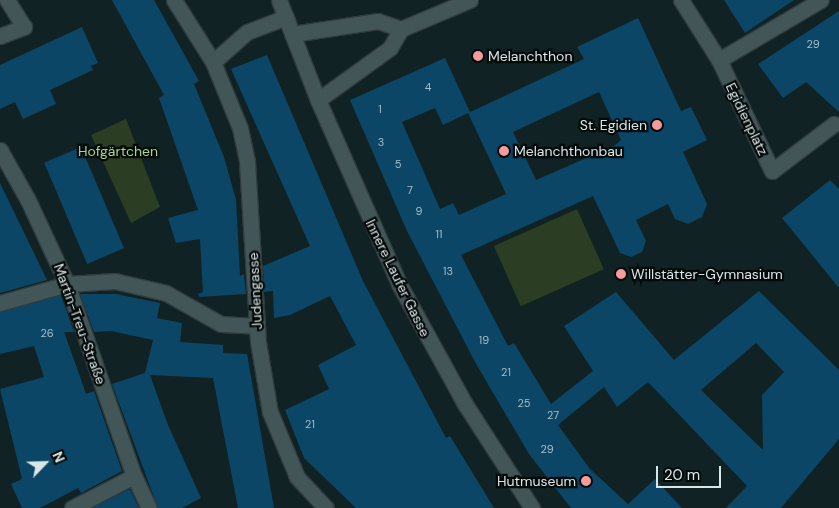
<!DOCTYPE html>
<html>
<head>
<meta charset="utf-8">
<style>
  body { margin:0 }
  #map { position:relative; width:839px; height:508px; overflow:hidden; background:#102223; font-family:"DM Sans",sans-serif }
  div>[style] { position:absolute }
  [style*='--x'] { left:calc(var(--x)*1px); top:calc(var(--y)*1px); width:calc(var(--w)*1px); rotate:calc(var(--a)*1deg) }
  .green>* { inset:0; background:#2b3d22; transform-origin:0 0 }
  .building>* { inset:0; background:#0b4667; transform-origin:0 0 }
  .roads { filter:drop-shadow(1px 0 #303b3d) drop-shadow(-1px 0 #303b3d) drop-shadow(0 1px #303b3d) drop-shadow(0 -1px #303b3d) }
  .street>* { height:15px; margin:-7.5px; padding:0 7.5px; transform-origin:7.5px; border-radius:7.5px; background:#425557 }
  .secondary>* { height:15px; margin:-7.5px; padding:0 7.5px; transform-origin:7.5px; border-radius:7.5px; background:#425557 }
  .dots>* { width:14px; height:14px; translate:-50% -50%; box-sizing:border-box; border:2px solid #040a0a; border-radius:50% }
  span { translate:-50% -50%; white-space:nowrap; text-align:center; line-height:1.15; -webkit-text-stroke:4.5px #040a0a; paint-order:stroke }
  .number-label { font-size:11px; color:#a6bdc6 }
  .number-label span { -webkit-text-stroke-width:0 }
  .poi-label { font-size:14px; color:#dae5e6 }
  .left { translate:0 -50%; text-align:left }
  .right { translate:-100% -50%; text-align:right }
  .street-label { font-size:14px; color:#dae5e6 }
  .park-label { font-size:14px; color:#a6d58c }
  .north { position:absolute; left:20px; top:438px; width:50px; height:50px; -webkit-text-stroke:4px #040a0a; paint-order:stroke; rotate:66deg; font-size:14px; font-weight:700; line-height:20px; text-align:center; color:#dae5e6 }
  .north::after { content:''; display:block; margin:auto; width:18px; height:22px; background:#dae5e6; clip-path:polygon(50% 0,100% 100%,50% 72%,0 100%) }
  .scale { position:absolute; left:656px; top:466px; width:65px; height:22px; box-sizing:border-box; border:2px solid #dae5e6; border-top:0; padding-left:6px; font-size:15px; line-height:18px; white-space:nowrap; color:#dae5e6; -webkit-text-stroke:4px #040a0a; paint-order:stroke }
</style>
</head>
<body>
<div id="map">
  <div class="green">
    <div style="clip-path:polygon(126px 119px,160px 207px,131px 223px,91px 135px)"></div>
    <div style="left:577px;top:209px;width:66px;height:91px;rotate:66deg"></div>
  </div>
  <div class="building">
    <div style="clip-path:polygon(112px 0,154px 0,199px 81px,194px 84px,224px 157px,236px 200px,240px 276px,244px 274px,246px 294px,199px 297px,198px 294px,203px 292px,200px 239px,176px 243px,168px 218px,198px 210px,159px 98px,164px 95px)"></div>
    <div style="clip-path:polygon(724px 0,794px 0,745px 33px)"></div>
    <div style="clip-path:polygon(839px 11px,839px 112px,806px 82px,783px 98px,758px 64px)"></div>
    <div style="clip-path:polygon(evenodd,638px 18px,681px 111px,691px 107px,707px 140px,683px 152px,707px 204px,702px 217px,688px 224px,675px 219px,668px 204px,636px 220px,646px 241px,642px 252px,631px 257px,620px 253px,593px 196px,461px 255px,508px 346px,514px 343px,551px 404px,593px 371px,564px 326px,616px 292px,674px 360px,759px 291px,839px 370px,839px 439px,781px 508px,726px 508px,747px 486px,648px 382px,617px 407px,604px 387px,558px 425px,590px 469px,628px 504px,655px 479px,682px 508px,571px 508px,529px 454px,475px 362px,407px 231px,350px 100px,445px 58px,470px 112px,584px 59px,577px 47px,638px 18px,599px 92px,621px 140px,614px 146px,536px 180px,513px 132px,599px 92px,638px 18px,435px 108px,443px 125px,468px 113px,506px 194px,459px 215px,453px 203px,440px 209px,402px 122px,435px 108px,638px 18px,756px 343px,784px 372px,762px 395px,763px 450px,701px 390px,756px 343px)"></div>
    <div style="clip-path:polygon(82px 27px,98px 63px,91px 66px,93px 70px,50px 90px,56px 104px,23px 119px,15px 102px,0 109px,0 65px)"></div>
    <div style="clip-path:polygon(267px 55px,363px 281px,446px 438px,450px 436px,494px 508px,356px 508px,304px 458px,285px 410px,329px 389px,318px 365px,356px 345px,330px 296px,290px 315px,274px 318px,273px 291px,264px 292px,263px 266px,310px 246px,231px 69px)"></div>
    <div style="left:81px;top:147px;width:110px;height:40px;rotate:67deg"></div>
    <div style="clip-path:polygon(830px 180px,839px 189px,839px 288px,782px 218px)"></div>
    <div style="clip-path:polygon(0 183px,47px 280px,0 293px)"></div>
    <div style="clip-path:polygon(80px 294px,116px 294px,160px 303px,157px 318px,182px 323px,180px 342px,223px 345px,223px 353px,247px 354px,274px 508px,238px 508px,213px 378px,150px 375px,168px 425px,201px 498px,182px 508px,158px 508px,112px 384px,145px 373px,153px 340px,111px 331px,94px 332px)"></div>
    <div style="clip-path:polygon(61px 295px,74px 332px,64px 332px,78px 371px,86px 394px,94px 391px,122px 471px,81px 493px,78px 488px,40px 508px,22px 508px,11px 484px,22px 479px,0 389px,44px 377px,34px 346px,0 354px,0 312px)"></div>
    <div style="clip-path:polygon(130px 489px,139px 508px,92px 508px)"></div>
  </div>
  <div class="roads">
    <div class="street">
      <div style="--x:174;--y:0;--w:73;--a:57.8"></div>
      <div style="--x:213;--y:62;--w:71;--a:67.8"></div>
      <div style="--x:240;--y:128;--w:35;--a:78"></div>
      <div style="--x:247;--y:162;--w:180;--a:86.5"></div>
      <div style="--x:258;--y:342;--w:71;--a:80.3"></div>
      <div style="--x:270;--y:412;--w:70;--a:67.4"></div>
      <div style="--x:297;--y:477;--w:42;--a:46.9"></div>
      <div style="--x:681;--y:0;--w:71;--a:57.7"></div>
      <div style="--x:719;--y:60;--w:123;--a:64.5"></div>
      <div style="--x:772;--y:171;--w:78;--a:-37.2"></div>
      <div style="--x:401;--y:29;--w:75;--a:-22.8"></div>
      <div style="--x:292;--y:34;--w:87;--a:-8.6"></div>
      <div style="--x:378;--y:21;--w:24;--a:19"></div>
      <div style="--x:401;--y:29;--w:22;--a:120"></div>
      <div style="--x:390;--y:48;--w:89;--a:144.2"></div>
      <div style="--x:0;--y:36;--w:26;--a:-21"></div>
      <div style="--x:24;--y:27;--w:32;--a:-122"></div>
      <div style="--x:719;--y:60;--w:118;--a:-30.5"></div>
      <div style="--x:213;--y:62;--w:45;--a:-41.4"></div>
      <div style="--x:247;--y:32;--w:42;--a:-21"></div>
      <div style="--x:0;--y:150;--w:57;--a:60.8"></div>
      <div style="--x:28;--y:200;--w:93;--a:65.1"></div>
      <div style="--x:67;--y:284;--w:203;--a:70.8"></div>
      <div style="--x:134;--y:476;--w:35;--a:65"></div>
      <div style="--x:0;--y:303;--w:70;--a:-15.8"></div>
      <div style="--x:67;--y:284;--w:48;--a:-3.6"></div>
      <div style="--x:115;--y:281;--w:52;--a:13.2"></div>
      <div style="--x:166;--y:293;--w:63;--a:29.4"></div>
      <div style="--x:221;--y:324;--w:36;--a:3"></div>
      <div style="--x:72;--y:508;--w:70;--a:-27.3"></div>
    </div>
    <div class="secondary">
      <div style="--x:279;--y:0;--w:107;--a:68.7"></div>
      <div style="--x:318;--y:100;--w:201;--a:66.2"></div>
      <div style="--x:399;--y:284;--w:137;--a:61.2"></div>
      <div style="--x:465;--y:404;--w:124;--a:57.2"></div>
    </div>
  </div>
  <div class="dots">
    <div style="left:478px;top:56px;background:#f59b9c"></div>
    <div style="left:657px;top:125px;background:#f59b9c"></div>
    <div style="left:504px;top:151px;background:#f59b9c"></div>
    <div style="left:621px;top:274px;background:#f59b9c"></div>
    <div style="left:586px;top:481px;background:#f59b9c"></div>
  </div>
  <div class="number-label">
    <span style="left:813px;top:44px">29</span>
    <span style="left:428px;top:87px">4</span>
    <span style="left:380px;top:109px">1</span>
    <span style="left:381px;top:142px">3</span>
    <span style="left:398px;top:164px">5</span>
    <span style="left:410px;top:190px">7</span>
    <span style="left:419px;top:211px">9</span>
    <span style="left:439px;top:234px">11</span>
    <span style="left:448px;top:271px">13</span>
    <span style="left:47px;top:333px">26</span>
    <span style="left:484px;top:340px">19</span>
    <span style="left:506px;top:372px">21</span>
    <span style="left:524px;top:403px">25</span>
    <span style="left:553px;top:415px">27</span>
    <span style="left:310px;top:424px">21</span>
    <span style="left:547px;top:449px">29</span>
  </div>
  <div class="poi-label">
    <span class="left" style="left:488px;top:56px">Melanchthon</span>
    <span class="right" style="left:647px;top:125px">St. Egidien</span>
    <span class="left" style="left:514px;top:151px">Melanchthonbau</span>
    <span class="left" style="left:631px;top:274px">Willstätter-Gymnasium</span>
    <span class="right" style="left:576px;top:481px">Hutmuseum</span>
  </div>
  <div class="street-label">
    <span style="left:747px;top:119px;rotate:64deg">Egidienplatz</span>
    <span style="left:398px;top:278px;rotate:64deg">Innere Laufer Gasse</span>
    <span style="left:255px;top:291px;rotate:-93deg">Judengasse</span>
    <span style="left:80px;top:324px;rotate:70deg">Martin-Treu-Straße</span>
  </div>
  <div class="park-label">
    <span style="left:118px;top:151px">Hofgärtchen</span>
  </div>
  <div class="north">N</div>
  <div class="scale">20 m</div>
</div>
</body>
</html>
